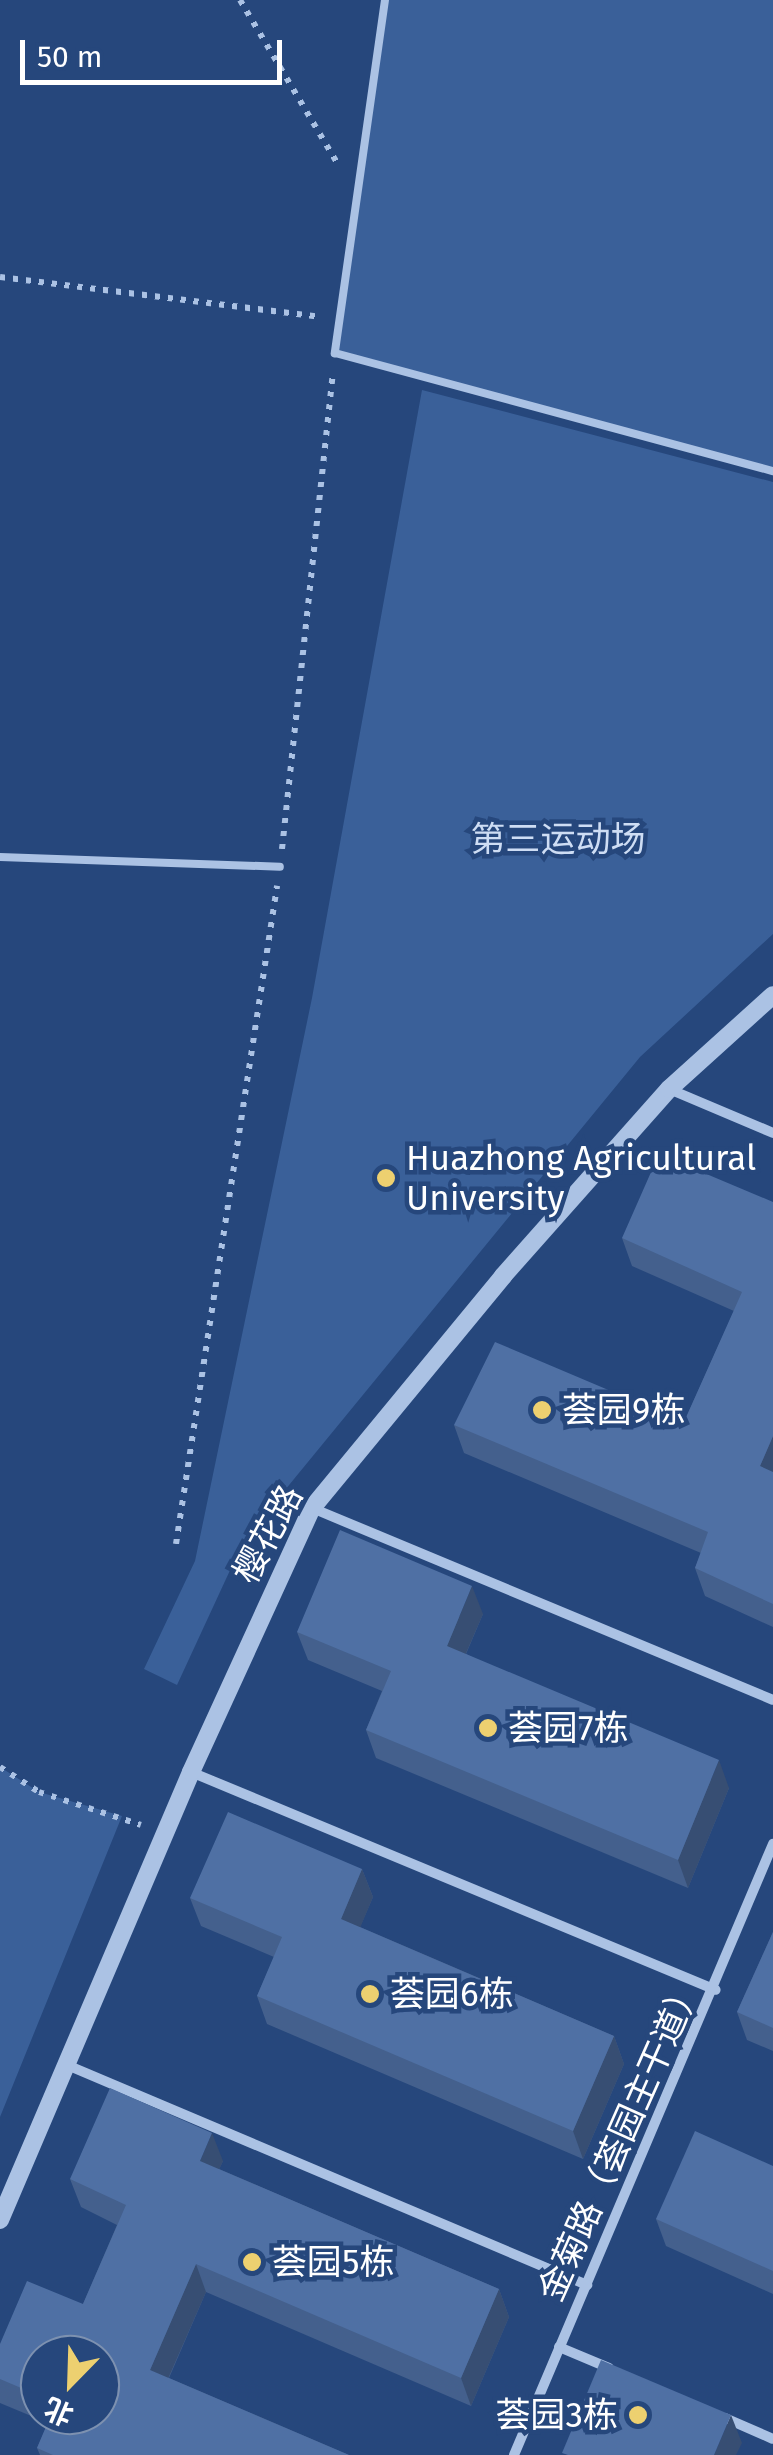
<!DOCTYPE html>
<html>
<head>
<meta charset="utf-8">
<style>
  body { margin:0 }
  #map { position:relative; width:773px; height:2455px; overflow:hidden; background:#26477c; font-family:"Fira Sans","Noto Sans SC",sans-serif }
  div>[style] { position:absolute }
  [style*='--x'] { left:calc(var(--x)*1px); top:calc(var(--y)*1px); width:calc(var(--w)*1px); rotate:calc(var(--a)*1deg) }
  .green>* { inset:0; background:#3a6099 }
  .path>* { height:6px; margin-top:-3px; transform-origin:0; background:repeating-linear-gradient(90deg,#abc2e4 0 5px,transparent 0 13px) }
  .service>* { height:8px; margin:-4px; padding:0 4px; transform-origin:4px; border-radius:4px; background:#abc2e4 }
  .minor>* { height:10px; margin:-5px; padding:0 5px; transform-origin:5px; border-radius:5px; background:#abc2e4 }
  .tertiary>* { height:18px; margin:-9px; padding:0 9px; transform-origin:9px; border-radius:9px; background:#abc2e4 }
  .wall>* { inset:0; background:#44608d }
  .shaded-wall>* { inset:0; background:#374e73 }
  .building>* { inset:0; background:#4f70a4 }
  .dots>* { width:28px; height:28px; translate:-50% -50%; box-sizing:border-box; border:5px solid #26477c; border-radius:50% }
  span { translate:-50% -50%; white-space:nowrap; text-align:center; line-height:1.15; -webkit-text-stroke:9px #26477c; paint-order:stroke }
  .park-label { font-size:35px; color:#ceddf4 }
  .poi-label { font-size:35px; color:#fff }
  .left { translate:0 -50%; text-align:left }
  .right { translate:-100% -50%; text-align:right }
  .street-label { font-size:35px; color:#fff }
  .north { position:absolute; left:20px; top:2335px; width:100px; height:100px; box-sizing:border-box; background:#26477c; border:2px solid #7d91b0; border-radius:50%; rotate:203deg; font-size:28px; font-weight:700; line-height:40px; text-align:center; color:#fff }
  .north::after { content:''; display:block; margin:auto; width:35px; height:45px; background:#edd070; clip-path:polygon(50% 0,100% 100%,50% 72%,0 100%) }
  .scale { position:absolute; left:20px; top:40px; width:262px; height:45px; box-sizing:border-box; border:5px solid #fff; border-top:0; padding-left:12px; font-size:30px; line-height:35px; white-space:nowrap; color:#fff; -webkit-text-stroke:8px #26477c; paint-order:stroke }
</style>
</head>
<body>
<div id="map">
  <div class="green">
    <div style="clip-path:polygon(385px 0,773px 0,773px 471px,335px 353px)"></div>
    <div style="clip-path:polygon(422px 390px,773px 482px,773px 934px,640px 1057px,244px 1540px,177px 1685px,144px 1669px,195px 1561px,312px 998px)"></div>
    <div style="clip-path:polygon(0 1767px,39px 1792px,122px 1816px,0 2117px)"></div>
  </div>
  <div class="path">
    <div style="--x:240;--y:0;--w:193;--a:59.2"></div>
    <div style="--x:0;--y:277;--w:322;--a:7.1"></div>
    <div style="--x:282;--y:849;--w:478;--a:-83.9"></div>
    <div style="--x:176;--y:1544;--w:666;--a:-81.27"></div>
    <div style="--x:0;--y:1767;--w:46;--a:32.7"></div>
    <div style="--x:39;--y:1792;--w:107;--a:17.9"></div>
  </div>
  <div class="service">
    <div style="--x:385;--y:0;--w:357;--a:98.1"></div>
    <div style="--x:335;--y:353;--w:454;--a:15.1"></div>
    <div style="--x:0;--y:857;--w:280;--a:2"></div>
  </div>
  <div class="minor">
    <div style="--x:669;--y:1089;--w:113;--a:22.9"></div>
    <div style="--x:312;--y:1508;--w:499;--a:22.6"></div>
    <div style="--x:191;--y:1772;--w:568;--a:22.55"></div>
    <div style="--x:67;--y:2065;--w:565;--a:22.93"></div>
    <div style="--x:559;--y:2347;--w:54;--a:22.8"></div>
    <div style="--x:725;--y:2418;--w:52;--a:23.6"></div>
    <div style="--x:514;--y:2455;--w:664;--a:-67.03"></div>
  </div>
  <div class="tertiary">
    <div style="--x:0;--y:2220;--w:487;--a:-66.9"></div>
    <div style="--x:191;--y:1772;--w:290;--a:-65.4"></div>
    <div style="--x:312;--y:1508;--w:301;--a:-50.5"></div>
    <div style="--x:503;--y:1276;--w:250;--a:-48.4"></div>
    <div style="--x:669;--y:1089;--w:140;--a:-42.1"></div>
  </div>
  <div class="wall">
    <div style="clip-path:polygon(773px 1202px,773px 1627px,705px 1596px,695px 1568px,701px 1553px,464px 1453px,454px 1425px,684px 1422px,734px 1311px,632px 1266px,622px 1238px)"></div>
    <div style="clip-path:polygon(483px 1614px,466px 1654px,729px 1788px,688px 1888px,376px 1758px,366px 1730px,382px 1691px,308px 1660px,297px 1632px)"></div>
    <div style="clip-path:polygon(362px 1869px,373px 1897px,360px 1927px,614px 2036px,624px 2064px,583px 2159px,267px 2024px,257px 1996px,274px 1957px,201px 1926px,190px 1898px)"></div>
    <div style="clip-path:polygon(773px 1932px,773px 2051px,747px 2040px,737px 2012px)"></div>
    <div style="clip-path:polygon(evenodd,223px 2161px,219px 2169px,499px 2289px,509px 2317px,471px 2406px,206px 2292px,169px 2378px,349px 2455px,40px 2455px,37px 2448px,48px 2423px,0 2403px,0 2344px,83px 2304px,117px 2225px,81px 2207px,70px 2179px,223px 2161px,40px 2355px,100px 2415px,40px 2415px,40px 2355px)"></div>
    <div style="clip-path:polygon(773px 2166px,773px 2294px,666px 2246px,656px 2219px)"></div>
  </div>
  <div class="shaded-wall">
    <div style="clip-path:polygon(773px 1436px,773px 1488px,760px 1466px)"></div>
    <div style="clip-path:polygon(472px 1586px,483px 1614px,457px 1674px,447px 1646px)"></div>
    <div style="clip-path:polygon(719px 1760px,729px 1788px,688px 1888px,678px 1860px)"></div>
    <div style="clip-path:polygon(362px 1869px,373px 1897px,352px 1947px,341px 1919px)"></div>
    <div style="clip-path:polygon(614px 2036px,624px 2064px,583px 2159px,573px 2131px)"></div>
    <div style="clip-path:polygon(212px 2133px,223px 2161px,210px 2189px,200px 2161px)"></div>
    <div style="clip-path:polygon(196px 2264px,206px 2292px,160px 2397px,150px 2370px)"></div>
    <div style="clip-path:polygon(499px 2289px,509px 2317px,471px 2406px,461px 2378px)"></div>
    <div style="clip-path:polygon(731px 2415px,742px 2443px,736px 2455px,714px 2455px)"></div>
  </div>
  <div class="building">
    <div style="clip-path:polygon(659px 1154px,773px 1202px,773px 1436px,760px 1466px,773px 1472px,773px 1604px,695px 1568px,708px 1532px,454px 1425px,495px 1342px,684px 1422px,742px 1292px,622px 1238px)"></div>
    <div style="clip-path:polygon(340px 1530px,472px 1586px,447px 1646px,719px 1760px,678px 1860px,366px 1730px,391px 1671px,297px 1632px)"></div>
    <div style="clip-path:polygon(228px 1812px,362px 1869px,341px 1919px,614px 2036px,573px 2131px,257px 1996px,282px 1937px,190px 1898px)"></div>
    <div style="clip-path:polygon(773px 1932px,773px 2028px,737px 2012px)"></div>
    <div style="clip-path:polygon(110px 2088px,212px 2133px,200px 2161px,499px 2289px,461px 2378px,196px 2264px,150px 2370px,349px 2455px,53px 2455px,37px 2448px,51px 2415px,100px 2415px,100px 2355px,40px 2355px,40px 2396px,0 2379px,0 2344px,27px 2281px,83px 2304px,126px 2205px,70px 2179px)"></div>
    <div style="clip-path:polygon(695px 2131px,773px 2166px,773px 2271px,656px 2219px)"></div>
    <div style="clip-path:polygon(601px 2360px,731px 2415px,714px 2455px,568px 2455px,562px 2453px)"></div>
  </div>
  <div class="dots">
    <div style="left:386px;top:1178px;background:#edd070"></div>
    <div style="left:542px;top:1410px;background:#edd070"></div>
    <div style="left:488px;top:1728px;background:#edd070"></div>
    <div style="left:370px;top:1994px;background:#edd070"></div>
    <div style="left:252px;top:2262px;background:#edd070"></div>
    <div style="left:638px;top:2415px;background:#edd070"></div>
  </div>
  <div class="park-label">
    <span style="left:558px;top:839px">第三运动场</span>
  </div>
  <div class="poi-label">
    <span class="left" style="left:406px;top:1178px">Huazhong Agricultural<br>University</span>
    <span class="left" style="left:562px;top:1410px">荟园9栋</span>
    <span class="left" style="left:508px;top:1728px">荟园7栋</span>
    <span class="left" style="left:390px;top:1994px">荟园6栋</span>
    <span class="left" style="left:272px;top:2262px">荟园5栋</span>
    <span class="right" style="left:618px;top:2415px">荟园3栋</span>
  </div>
  <div class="street-label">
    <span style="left:268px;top:1534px;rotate:-62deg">樱花路</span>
    <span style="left:620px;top:2139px;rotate:-66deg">金菊路（荟园主干道）</span>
  </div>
  <div class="north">北</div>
  <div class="scale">50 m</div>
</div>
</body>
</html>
